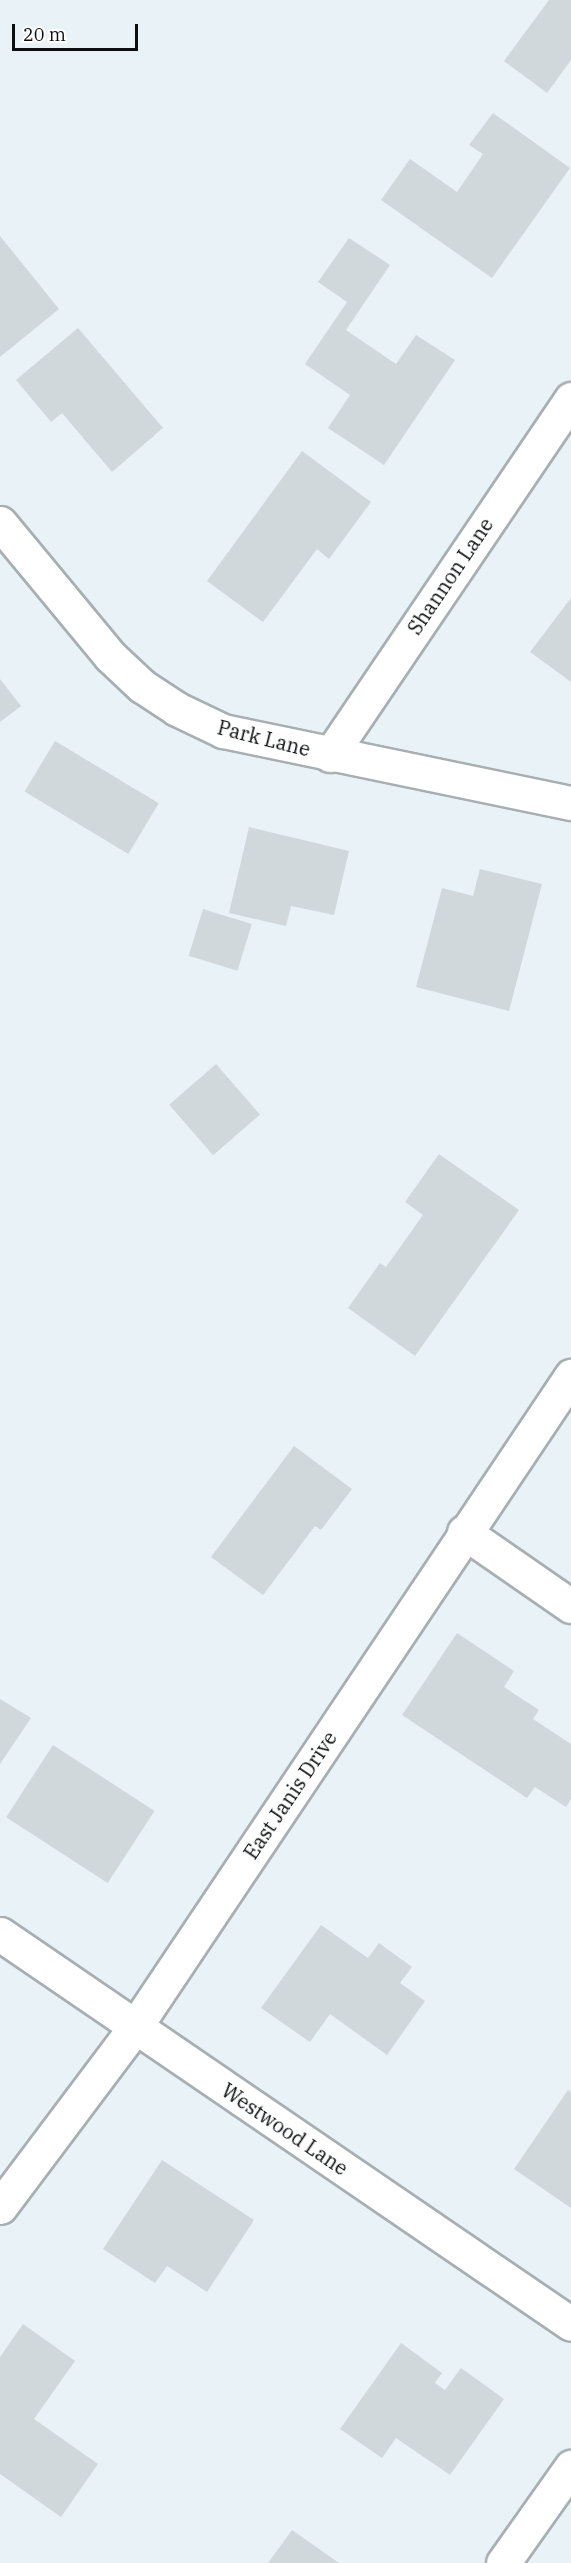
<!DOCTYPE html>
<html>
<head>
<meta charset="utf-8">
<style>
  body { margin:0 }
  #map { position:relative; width:571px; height:2563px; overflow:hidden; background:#e9f2f6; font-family:"IBM Plex Serif",serif }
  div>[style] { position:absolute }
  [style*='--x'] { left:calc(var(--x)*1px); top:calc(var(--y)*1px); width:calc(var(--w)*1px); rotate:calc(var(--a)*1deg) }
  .building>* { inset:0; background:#d0d8dc; transform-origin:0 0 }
  .roads { filter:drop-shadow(2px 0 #a7afb3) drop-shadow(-2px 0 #a7afb3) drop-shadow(0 2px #a7afb3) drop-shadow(0 -2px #a7afb3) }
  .street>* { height:33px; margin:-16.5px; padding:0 16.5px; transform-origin:16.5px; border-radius:16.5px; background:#fff }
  span { translate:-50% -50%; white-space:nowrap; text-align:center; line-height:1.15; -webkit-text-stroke:5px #fff; paint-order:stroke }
  .street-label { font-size:20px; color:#0c0f10 }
  .scale { position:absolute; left:12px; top:24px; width:126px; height:27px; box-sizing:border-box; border:3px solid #0c0f10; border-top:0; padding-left:8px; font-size:18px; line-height:21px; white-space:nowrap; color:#0c0f10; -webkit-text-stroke:4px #fff; paint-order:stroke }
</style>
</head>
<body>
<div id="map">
  <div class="building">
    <div style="clip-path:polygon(549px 0,571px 0,571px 60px,547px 93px,504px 61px)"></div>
    <div style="clip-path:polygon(493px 113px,570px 168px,492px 278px,381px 200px,410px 159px,457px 192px,483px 154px,469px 145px)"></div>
    <div style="clip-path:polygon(0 236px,59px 309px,0 357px)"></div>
    <div style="clip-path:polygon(349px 238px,390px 265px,346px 330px,396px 364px,416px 335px,455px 360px,384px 465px,328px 428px,350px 395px,305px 364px,347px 302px,318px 282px)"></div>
    <div style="clip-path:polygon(78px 328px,163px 428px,112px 472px,62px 413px,51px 422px,16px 380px)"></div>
    <div style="clip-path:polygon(302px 451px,371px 502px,329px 559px,317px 549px,263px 622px,207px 581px)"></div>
    <div style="clip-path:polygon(571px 598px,571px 682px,530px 652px)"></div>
    <div style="clip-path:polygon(0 679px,21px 706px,0 722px)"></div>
    <div style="left:55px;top:741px;width:121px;height:59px;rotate:31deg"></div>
    <div style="clip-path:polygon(249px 827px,349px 851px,334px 915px,291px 906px,286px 926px,229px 913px)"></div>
    <div style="clip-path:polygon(480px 869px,542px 884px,509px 1011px,416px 987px,442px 888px,473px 896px)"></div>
    <div style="left:203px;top:909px;width:51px;height:49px;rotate:17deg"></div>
    <div style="left:216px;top:1064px;width:67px;height:62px;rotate:49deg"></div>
    <div style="clip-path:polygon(439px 1154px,519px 1210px,415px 1356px,348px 1308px,380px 1263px,386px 1267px,423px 1215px,405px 1202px)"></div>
    <div style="clip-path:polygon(294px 1446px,352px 1489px,321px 1530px,315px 1526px,263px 1595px,211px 1557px)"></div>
    <div style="clip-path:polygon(457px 1633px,514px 1671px,504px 1687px,539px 1710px,533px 1719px,571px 1744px,571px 1799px,566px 1807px,535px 1787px,527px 1798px,402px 1715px)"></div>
    <div style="clip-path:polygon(0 1699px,31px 1718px,0 1764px)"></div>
    <div style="left:53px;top:1745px;width:121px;height:86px;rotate:33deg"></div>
    <div style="clip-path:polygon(321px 1925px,368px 1958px,379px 1943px,412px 1967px,400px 1983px,425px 2001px,387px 2055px,330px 2014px,310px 2042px,261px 2008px)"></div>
    <div style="clip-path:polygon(568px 2090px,571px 2092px,571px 2208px,514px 2169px)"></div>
    <div style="clip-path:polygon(162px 2160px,254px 2220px,207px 2292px,167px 2266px,155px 2283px,103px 2249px)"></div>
    <div style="clip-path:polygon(23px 2324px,75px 2361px,34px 2419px,98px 2464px,61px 2517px,0 2474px,0 2357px)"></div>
    <div style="clip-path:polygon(401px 2343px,442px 2373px,435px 2383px,445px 2390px,461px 2368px,504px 2399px,450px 2475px,396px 2438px,382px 2458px,340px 2429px)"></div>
    <div style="clip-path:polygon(292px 2530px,339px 2563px,268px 2563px)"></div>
  </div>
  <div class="roads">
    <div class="street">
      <div style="--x:0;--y:523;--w:173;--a:50.4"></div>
      <div style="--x:110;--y:656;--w:44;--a:43.2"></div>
      <div style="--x:142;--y:686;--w:42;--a:33.3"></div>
      <div style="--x:177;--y:709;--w:51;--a:25.6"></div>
      <div style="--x:223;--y:731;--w:355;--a:11.7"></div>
      <div style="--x:330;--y:755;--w:430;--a:-55.9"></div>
      <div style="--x:464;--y:1532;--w:130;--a:34.7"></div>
      <div style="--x:0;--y:1934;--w:691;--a:34.33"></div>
      <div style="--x:0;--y:2207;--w:225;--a:-53.1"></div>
      <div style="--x:135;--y:2027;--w:784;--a:-56.19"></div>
      <div style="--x:503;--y:2563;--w:118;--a:-54.7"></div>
    </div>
  </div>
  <div class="street-label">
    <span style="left:450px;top:576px;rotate:-56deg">Shannon Lane</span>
    <span style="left:264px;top:738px;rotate:14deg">Park Lane</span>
    <span style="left:290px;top:1795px;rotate:-56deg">East Janis Drive</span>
    <span style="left:285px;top:2129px;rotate:34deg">Westwood Lane</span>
  </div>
  <div class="scale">20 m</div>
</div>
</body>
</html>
